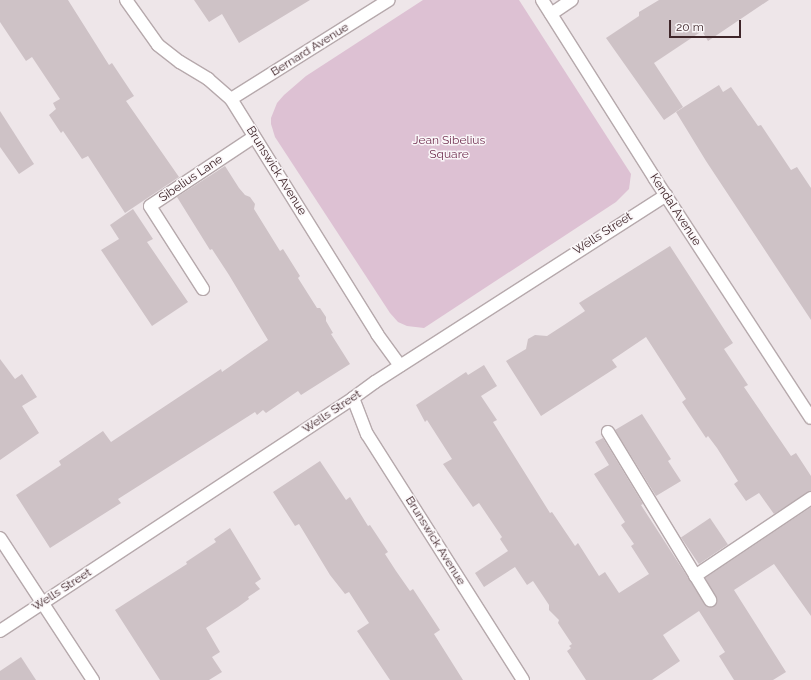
<!DOCTYPE html>
<html>
<head>
<meta charset="utf-8">
<style>
  body { margin:0 }
  #map { position:relative; width:811px; height:680px; overflow:hidden; background:#eee6e9; font-family:Raleway,sans-serif }
  div>[style] { position:absolute }
  [style*='--x'] { left:calc(var(--x)*1px); top:calc(var(--y)*1px); width:calc(var(--w)*1px); rotate:calc(var(--a)*1deg) }
  .green>* { inset:0; background:#ddc1d3 }
  .building>* { inset:0; background:#cec2c6; transform-origin:0 0 }
  .roads { filter:drop-shadow(1px 0 #b6a9ac) drop-shadow(-1px 0 #b6a9ac) drop-shadow(0 1px #b6a9ac) drop-shadow(0 -1px #b6a9ac) }
  .minor>* { height:12px; margin:-6px; padding:0 6px; transform-origin:6px; border-radius:6px; background:#fff }
  span { translate:-50% -50%; white-space:nowrap; text-align:center; line-height:1.15; -webkit-text-stroke:3px #faf6f8; paint-order:stroke }
  .street-label { font-size:12px; color:#3f262a }
  .park-label { font-size:12px; color:#733354 }
  .scale { position:absolute; left:669px; top:20px; width:72px; height:18px; box-sizing:border-box; border:2px solid #3f262a; border-top:0; padding-left:5px; font-size:12px; line-height:14px; white-space:nowrap; color:#3f262a; -webkit-text-stroke:3px #faf6f8; paint-order:stroke }
</style>
</head>
<body>
<div id="map">
  <div class="green">
    <div style="clip-path:polygon(423px 0,519px 0,631px 174px,629px 189px,616px 202px,424px 328px,407px 326px,398px 322px,390px 313px,275px 137px,271px 124px,271px 118px,277px 103px,284px 95px,306px 76px)"></div>
  </div>
  <div class="building">
    <div style="clip-path:polygon(0 0,68px 0,109px 65px,112px 63px,134px 96px,126px 101px,179px 177px,125px 213px,88px 156px,82px 159px,63px 131px,61px 133px,49px 115px,56px 109px,53px 103px,60px 99px,32px 57px,26px 61px,0 22px)"></div>
    <div style="clip-path:polygon(194px 0,310px 0,239px 43px,222px 14px,209px 22px)"></div>
    <div style="clip-path:polygon(659px 0,769px 0,708px 41px,702px 31px,654px 63px,683px 107px,664px 120px,606px 38px,639px 16px,639px 12px)"></div>
    <div style="clip-path:polygon(719px 85px,723px 92px,731px 87px,758px 126px,761px 125px,791px 170px,797px 167px,811px 188px,811px 320px,706px 161px,676px 112px)"></div>
    <div style="clip-path:polygon(0 111px,34px 164px,19px 174px,0 147px)"></div>
    <div style="clip-path:polygon(225px 166px,239px 188px,245px 195px,250px 197px,255px 204px,254px 209px,280px 251px,283px 249px,300px 276px,298px 278px,317px 308px,320px 308px,326px 317px,326px 321px,333px 333px,331px 334px,350px 364px,301px 395px,298px 391px,266px 413px,263px 410px,257px 415px,255px 412px,118px 499px,121px 503px,50px 548px,16px 495px,61px 465px,59px 461px,103px 431px,111px 442px,221px 369px,222px 372px,268px 340px,229px 275px,212px 249px,210px 250px,177px 197px)"></div>
    <div style="clip-path:polygon(133px 209px,153px 239px,147px 242px,188px 302px,152px 326px,101px 250px,119px 239px,110px 225px)"></div>
    <div style="clip-path:polygon(670px 246px,733px 343px,724px 349px,748px 385px,744px 387px,791px 456px,796px 453px,811px 476px,811px 491px,774px 514px,759px 493px,746px 501px,734px 484px,738px 481px,717px 448px,708px 436px,706px 438px,682px 402px,686px 399px,646px 337px,612px 360px,617px 367px,541px 416px,506px 361px,526px 349px,528px 339px,535px 335px,547px 336px,564px 325px,585px 311px,579px 303px)"></div>
    <div style="clip-path:polygon(0 359px,15px 379px,22px 374px,37px 397px,22px 406px,39px 433px,0 460px)"></div>
    <div style="clip-path:polygon(484px 365px,497px 386px,481px 396px,497px 420px,493px 422px,550px 513px,552px 512px,575px 546px,578px 543px,599px 576px,605px 572px,619px 593px,649px 574px,631px 546px,634px 544px,621px 525px,625px 522px,594px 474px,609px 465px,595px 442px,603px 438px,643px 504px,641px 505px,707px 607px,714px 606px,717px 599px,705px 578px,811px 507px,811px 616px,774px 564px,734px 590px,786px 672px,773px 680px,734px 680px,719px 656px,725px 652px,699px 611px,663px 635px,680px 661px,652px 680px,586px 680px,567px 651px,571px 648px,569px 646px,572px 644px,558px 623px,559px 620px,549px 610px,549px 605px,533px 581px,527px 585px,515px 567px,484px 587px,475px 573px,508px 551px,500px 539px,502px 537px,479px 503px,473px 507px,443px 464px,452px 459px,427px 420px,425px 422px,416px 405px,466px 372px,468px 375px)"></div>
    <div style="clip-path:polygon(642px 414px,671px 459px,668px 461px,681px 481px,656px 496px,615px 430px)"></div>
    <div style="clip-path:polygon(320px 461px,346px 500px,350px 497px,368px 526px,370px 525px,388px 552px,385px 554px,396px 571px,410px 591px,413px 589px,440px 630px,434px 634px,463px 680px,390px 680px,357px 631px,369px 623px,349px 592px,345px 594px,330px 575px,299px 524px,295px 526px,273px 492px)"></div>
    <div style="left:710px;top:518px;width:32px;height:35px;rotate:56deg"></div>
    <div style="clip-path:polygon(230px 528px,261px 579px,255px 583px,260px 589px,248px 597px,249px 599px,238px 607px,206px 628px,220px 652px,212px 657px,222px 672px,209px 680px,160px 680px,115px 610px,187px 564px,186px 562px,216px 542px,214px 539px)"></div>
    <div style="clip-path:polygon(21px 657px,36px 680px,0 680px,0 671px)"></div>
  </div>
  <div class="roads">
    <div class="minor">
      <div style="--x:126;--y:0;--w:55;--a:54.6"></div>
      <div style="--x:158;--y:45;--w:28;--a:38"></div>
      <div style="--x:180;--y:62;--w:33;--a:31"></div>
      <div style="--x:208;--y:79;--w:30;--a:41"></div>
      <div style="--x:231;--y:99;--w:277;--a:58.1"></div>
      <div style="--x:377;--y:334;--w:39;--a:54"></div>
      <div style="--x:542;--y:0;--w:212;--a:57.7"></div>
      <div style="--x:655;--y:179;--w:285;--a:56.9"></div>
      <div style="--x:551;--y:14;--w:25;--a:-34"></div>
      <div style="--x:231;--y:99;--w:186;--a:-32.1"></div>
      <div style="--x:203;--y:289;--w:98;--a:-122.6"></div>
      <div style="--x:150;--y:206;--w:125;--a:-33.6"></div>
      <div style="--x:353;--y:398;--w:39;--a:69"></div>
      <div style="--x:367;--y:434;--w:291;--a:57.6"></div>
      <div style="--x:608;--y:432;--w:197;--a:58.7"></div>
      <div style="--x:0;--y:538;--w:170;--a:56.8"></div>
      <div style="--x:695;--y:576;--w:140;--a:-33.9"></div>
      <div style="--x:0;--y:631;--w:423;--a:-33.4"></div>
      <div style="--x:353;--y:398;--w:27;--a:-36"></div>
      <div style="--x:375;--y:382;--w:346;--a:-32.7"></div>
    </div>
  </div>
  <div class="street-label">
    <span style="left:310px;top:50px;rotate:-32deg">Bernard Avenue</span>
    <span style="left:276px;top:171px;rotate:58deg">Brunswick Avenue</span>
    <span style="left:191px;top:179px;rotate:-34deg">Sibelius Lane</span>
    <span style="left:675px;top:210px;rotate:57deg">Kendal Avenue</span>
    <span style="left:603px;top:234px;rotate:-33deg">Wells Street</span>
    <span style="left:332px;top:412px;rotate:-34deg">Wells Street</span>
    <span style="left:435px;top:541px;rotate:58deg">Brunswick Avenue</span>
    <span style="left:62px;top:590px;rotate:-33deg">Wells Street</span>
  </div>
  <div class="park-label">
    <span style="left:449px;top:148px">Jean Sibelius<br>Square</span>
  </div>
  <div class="scale">20 m</div>
</div>
</body>
</html>
